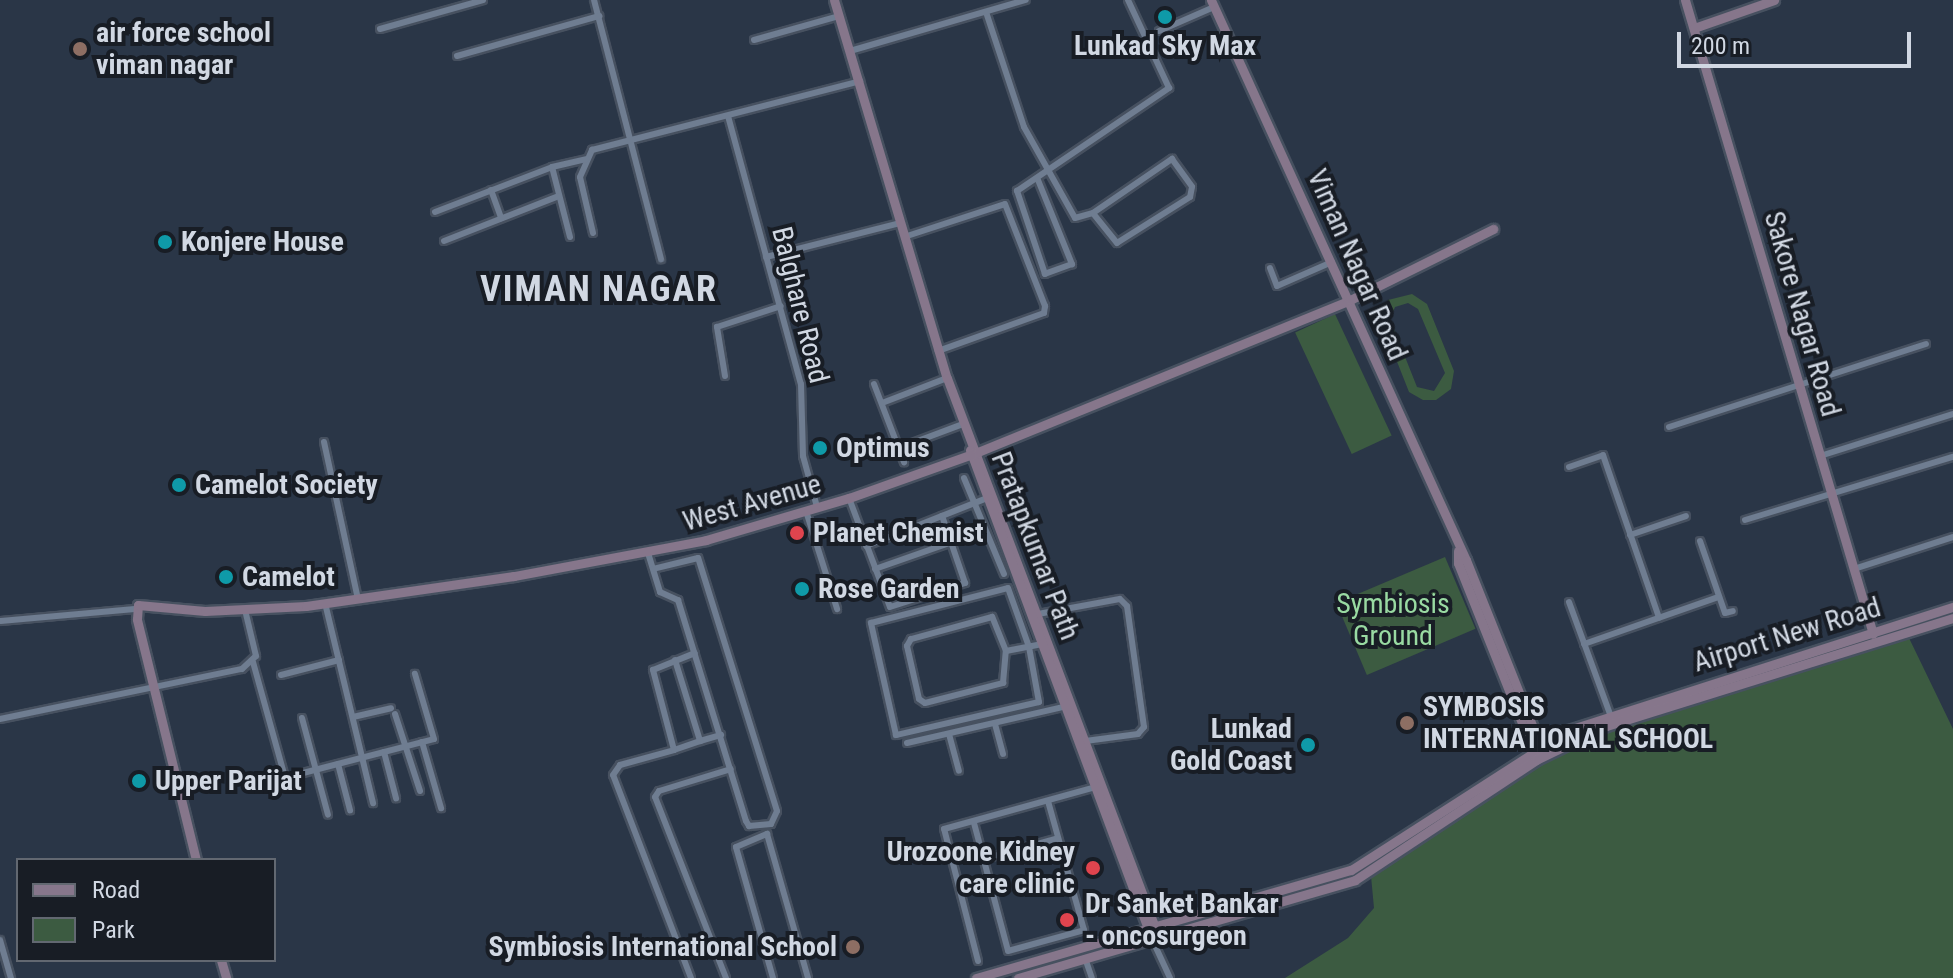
<!DOCTYPE html>
<html>
<head>
<meta charset="utf-8">
<style>
  body { margin:0 }
  #map { position:relative; width:1953px; height:978px; overflow:hidden; background:#2a3647; font-family:"Roboto Condensed",sans-serif }
  div>[style] { position:absolute }
  [style*='--x'] { left:calc(var(--x)*1px); top:calc(var(--y)*1px); width:calc(var(--w)*1px); rotate:calc(var(--a)*1deg) }
  .green>* { inset:0; background:#3c5b41; transform-origin:0 0 }
  .roads { filter:drop-shadow(2px 0 #475160) drop-shadow(-2px 0 #475160) drop-shadow(0 2px #475160) drop-shadow(0 -2px #475160) }
  .street>* { height:6px; margin:-3px; padding:0 3px; transform-origin:3px; border-radius:3px; background:#6f7d91 }
  .secondary>* { height:9px; margin:-4.5px; padding:0 4.5px; transform-origin:4.5px; border-radius:4.5px; background:#86768b }
  .dots>* { width:22px; height:22px; translate:-50% -50%; box-sizing:border-box; border:4px solid #181d25; border-radius:50% }
  span { translate:-50% -50%; white-space:nowrap; text-align:center; line-height:1.15; -webkit-text-stroke:8px #181d25; paint-order:stroke }
  .poi-label { font-size:28px; color:#d1d8e3; font-weight:700 }
  .left { translate:0 -50%; text-align:left }
  .right { translate:-100% -50%; text-align:right }
  .street-label { font-size:28px; color:#d1d8e3 }
  .park-label { font-size:28px; color:#99daa2 }
  .district-label { font-size:36px; color:#d1d8e3; font-weight:700; letter-spacing:2px }
  .legend { position:absolute; left:16px; top:858px; width:260px; height:104px; box-sizing:border-box; background:#181d25; border:2px solid #626871; margin:0; padding:10px 14px; list-style:none; font-size:24px; color:#d1d8e3 }
  .legend li { display:flex; align-items:center; gap:16px; height:40px }
  .legend b { width:40px; border:2px solid #626871 }
  .scale { position:absolute; left:1677px; top:32px; width:234px; height:36px; box-sizing:border-box; border:4px solid #d1d8e3; border-top:0; padding-left:10px; font-size:24px; line-height:28px; white-space:nowrap; color:#d1d8e3; -webkit-text-stroke:6px #181d25; paint-order:stroke }
</style>
</head>
<body>
<div id="map">
  <div class="green">
    <div style="clip-path:polygon(evenodd,1412px 294px,1427px 304px,1454px 371px,1451px 389px,1436px 400px,1423px 400px,1409px 392px,1381px 321px,1388px 300px,1412px 294px,1408px 303px,1418px 309px,1445px 373px,1434px 391px,1417px 387px,1390px 319px,1395px 307px,1408px 303px)"></div>
    <div style="left:1335px;top:314px;width:134px;height:44px;rotate:65deg"></div>
    <div style="left:1445px;top:557px;width:78px;height:118px;rotate:67deg"></div>
    <div style="clip-path:polygon(1909px 638px,1953px 729px,1953px 978px,1285px 978px,1348px 938px,1374px 908px,1371px 876px,1555px 752px,1595px 734px)"></div>
  </div>
  <div class="roads">
    <div class="street">
      <div style="--x:594;--y:0;--w:268;--a:75.5"></div>
      <div style="--x:986;--y:12;--w:121;--a:71.7"></div>
      <div style="--x:1024;--y:127;--w:104;--a:60.7"></div>
      <div style="--x:1075;--y:218;--w:19;--a:-16"></div>
      <div style="--x:1093;--y:213;--w:96;--a:-34.4"></div>
      <div style="--x:1172;--y:159;--w:34;--a:54"></div>
      <div style="--x:1192;--y:187;--w:10;--a:101"></div>
      <div style="--x:1190;--y:197;--w:86;--a:147.8"></div>
      <div style="--x:1117;--y:243;--w:38;--a:-129"></div>
      <div style="--x:380;--y:29;--w:107;--a:-15.7"></div>
      <div style="--x:1159;--y:31;--w:60;--a:-23.6"></div>
      <div style="--x:754;--y:40;--w:88;--a:-15.8"></div>
      <div style="--x:850;--y:51;--w:183;--a:-16.2"></div>
      <div style="--x:457;--y:56;--w:148;--a:-15.7"></div>
      <div style="--x:728;--y:116;--w:278;--a:74.8"></div>
      <div style="--x:801;--y:384;--w:72;--a:88.4"></div>
      <div style="--x:803;--y:456;--w:53;--a:74.6"></div>
      <div style="--x:1038;--y:180;--w:91;--a:68"></div>
      <div style="--x:1072;--y:264;--w:29;--a:160"></div>
      <div style="--x:1045;--y:274;--w:88;--a:-108.6"></div>
      <div style="--x:1017;--y:191;--w:184;--a:-34.1"></div>
      <div style="--x:1169;--y:88;--w:97;--a:-115"></div>
      <div style="--x:491;--y:190;--w:30;--a:70"></div>
      <div style="--x:435;--y:212;--w:125;--a:-21"></div>
      <div style="--x:593;--y:233;--w:57;--a:-103.1"></div>
      <div style="--x:580;--y:177;--w:30;--a:-66"></div>
      <div style="--x:592;--y:150;--w:277;--a:-14.4"></div>
      <div style="--x:570;--y:237;--w:72;--a:-104.4"></div>
      <div style="--x:552;--y:167;--w:35;--a:-13"></div>
      <div style="--x:904;--y:237;--w:106;--a:-18.1"></div>
      <div style="--x:1005;--y:204;--w:110;--a:68.6"></div>
      <div style="--x:1045;--y:306;--w:7;--a:98"></div>
      <div style="--x:1044;--y:313;--w:113;--a:160.3"></div>
      <div style="--x:444;--y:241;--w:123;--a:-21.4"></div>
      <div style="--x:766;--y:257;--w:138;--a:-14.2"></div>
      <div style="--x:1270;--y:268;--w:19;--a:69"></div>
      <div style="--x:1277;--y:286;--w:60;--a:-23.6"></div>
      <div style="--x:725;--y:376;--w:50;--a:-99.3"></div>
      <div style="--x:717;--y:327;--w:67;--a:-18.2"></div>
      <div style="--x:874;--y:384;--w:84;--a:69"></div>
      <div style="--x:882;--y:403;--w:70;--a:-21"></div>
      <div style="--x:1669;--y:427;--w:270;--a:-17.9"></div>
      <div style="--x:324;--y:442;--w:161;--a:77.8"></div>
      <div style="--x:899;--y:448;--w:68;--a:-20.6"></div>
      <div style="--x:1820;--y:456;--w:139;--a:-17.5"></div>
      <div style="--x:1569;--y:467;--w:36;--a:-19"></div>
      <div style="--x:1603;--y:455;--w:172;--a:71"></div>
      <div style="--x:964;--y:478;--w:104;--a:67.4"></div>
      <div style="--x:849;--y:498;--w:116;--a:69.4"></div>
      <div style="--x:890;--y:607;--w:79;--a:-17.7"></div>
      <div style="--x:965;--y:583;--w:71;--a:-108.9"></div>
      <div style="--x:806;--y:511;--w:103;--a:72.4"></div>
      <div style="--x:1745;--y:520;--w:217;--a:-16.9"></div>
      <div style="--x:1630;--y:535;--w:59;--a:-18.7"></div>
      <div style="--x:1700;--y:541;--w:76;--a:70.9"></div>
      <div style="--x:1725;--y:613;--w:8;--a:-14"></div>
      <div style="--x:866;--y:546;--w:130;--a:-21.6"></div>
      <div style="--x:648;--y:553;--w:41;--a:72.9"></div>
      <div style="--x:660;--y:592;--w:20;--a:24"></div>
      <div style="--x:678;--y:600;--w:231;--a:72.9"></div>
      <div style="--x:746;--y:821;--w:6;--a:59"></div>
      <div style="--x:749;--y:826;--w:22;--a:-5"></div>
      <div style="--x:771;--y:824;--w:14;--a:-65"></div>
      <div style="--x:777;--y:811;--w:265;--a:-107.3"></div>
      <div style="--x:698;--y:558;--w:46;--a:166.3"></div>
      <div style="--x:875;--y:569;--w:82;--a:-19.3"></div>
      <div style="--x:1854;--y:569;--w:104;--a:-17.9"></div>
      <div style="--x:1008;--y:588;--w:63;--a:70.4"></div>
      <div style="--x:1029;--y:647;--w:56;--a:79.7"></div>
      <div style="--x:1039;--y:702;--w:147;--a:167"></div>
      <div style="--x:896;--y:735;--w:115;--a:-102.6"></div>
      <div style="--x:871;--y:623;--w:141;--a:-14.3"></div>
      <div style="--x:1569;--y:602;--w:119;--a:69.9"></div>
      <div style="--x:325;--y:603;--w:206;--a:76.5"></div>
      <div style="--x:1038;--y:614;--w:83;--a:-10.4"></div>
      <div style="--x:1120;--y:599;--w:10;--a:45"></div>
      <div style="--x:1127;--y:606;--w:122;--a:82"></div>
      <div style="--x:1144;--y:727;--w:9;--a:131"></div>
      <div style="--x:1138;--y:734;--w:53;--a:172.5"></div>
      <div style="--x:0;--y:621;--w:135;--a:-5.1"></div>
      <div style="--x:1584;--y:644;--w:142;--a:-19.3"></div>
      <div style="--x:1006;--y:651;--w:37;--a:-112"></div>
      <div style="--x:992;--y:617;--w:84;--a:164.8"></div>
      <div style="--x:911;--y:639;--w:8;--a:120"></div>
      <div style="--x:907;--y:646;--w:54;--a:77.2"></div>
      <div style="--x:919;--y:699;--w:7;--a:34"></div>
      <div style="--x:925;--y:703;--w:81;--a:-14.4"></div>
      <div style="--x:1003;--y:683;--w:32;--a:-85"></div>
      <div style="--x:1006;--y:651;--w:37;--a:-11"></div>
      <div style="--x:675;--y:660;--w:85;--a:72.8"></div>
      <div style="--x:700;--y:741;--w:22;--a:-16"></div>
      <div style="--x:253;--y:662;--w:123;--a:74.5"></div>
      <div style="--x:281;--y:675;--w:60;--a:-14.5"></div>
      <div style="--x:395;--y:714;--w:81;--a:72"></div>
      <div style="--x:353;--y:717;--w:39;--a:-13"></div>
      <div style="--x:302;--y:718;--w:100;--a:75"></div>
      <div style="--x:0;--y:719;--w:247;--a:-11.7"></div>
      <div style="--x:242;--y:669;--w:19;--a:-43"></div>
      <div style="--x:256;--y:656;--w:47;--a:-103.4"></div>
      <div style="--x:995;--y:724;--w:31;--a:75"></div>
      <div style="--x:949;--y:734;--w:38;--a:75"></div>
      <div style="--x:422;--y:742;--w:69;--a:73.9"></div>
      <div style="--x:907;--y:743;--w:164;--a:-13"></div>
      <div style="--x:674;--y:750;--w:28;--a:-19"></div>
      <div style="--x:384;--y:752;--w:48;--a:75.4"></div>
      <div style="--x:338;--y:764;--w:48;--a:75.4"></div>
      <div style="--x:303;--y:773;--w:135;--a:-14.5"></div>
      <div style="--x:434;--y:739;--w:68;--a:-106.3"></div>
      <div style="--x:974;--y:823;--w:132;--a:75.1"></div>
      <div style="--x:1008;--y:951;--w:79;--a:-15.4"></div>
      <div style="--x:1084;--y:930;--w:134;--a:-105.6"></div>
      <div style="--x:984;--y:859;--w:77;--a:-15.8"></div>
      <div style="--x:1152;--y:939;--w:43;--a:65.2"></div>
      <div style="--x:0;--y:940;--w:40;--a:74"></div>
      <div style="--x:1085;--y:958;--w:21;--a:71"></div>
      <div style="--x:978;--y:961;--w:136;--a:-104.4"></div>
      <div style="--x:944;--y:829;--w:157;--a:-15.5"></div>
      <div style="--x:691;--y:978;--w:217;--a:-111"></div>
      <div style="--x:613;--y:775;--w:12;--a:-55"></div>
      <div style="--x:620;--y:765;--w:56;--a:-15.5"></div>
      <div style="--x:674;--y:750;--w:83;--a:-104.7"></div>
      <div style="--x:653;--y:670;--w:45;--a:-22"></div>
      <div style="--x:726;--y:978;--w:194;--a:-111.4"></div>
      <div style="--x:655;--y:797;--w:7;--a:-56"></div>
      <div style="--x:659;--y:791;--w:75;--a:-17"></div>
      <div style="--x:773;--y:978;--w:136;--a:-105.8"></div>
      <div style="--x:736;--y:847;--w:34;--a:-23"></div>
      <div style="--x:767;--y:834;--w:150;--a:74.1"></div>
    </div>
    <div class="secondary">
      <div style="--x:834;--y:0;--w:395;--a:73.4"></div>
      <div style="--x:947;--y:378;--w:593;--a:69.27"></div>
      <div style="--x:1211;--y:0;--w:615;--a:65.52"></div>
      <div style="--x:1466;--y:560;--w:205;--a:68.2"></div>
      <div style="--x:1685;--y:0;--w:661;--a:73.48"></div>
      <div style="--x:1694;--y:28;--w:85;--a:-19.3"></div>
      <div style="--x:970;--y:450;--w:516;--a:69.6"></div>
      <div style="--x:1458;--y:551;--w:12;--a:90"></div>
      <div style="--x:1458;--y:563;--w:205;--a:68.2"></div>
      <div style="--x:196;--y:860;--w:248;--a:-103.8"></div>
      <div style="--x:137;--y:619;--w:14;--a:-86"></div>
      <div style="--x:138;--y:605;--w:67;--a:5.1"></div>
      <div style="--x:205;--y:611;--w:101;--a:-2.8"></div>
      <div style="--x:306;--y:606;--w:210;--a:-8.2"></div>
      <div style="--x:514;--y:576;--w:195;--a:-10.6"></div>
      <div style="--x:706;--y:540;--w:149;--a:-16.4"></div>
      <div style="--x:849;--y:498;--w:137;--a:-19.6"></div>
      <div style="--x:978;--y:452;--w:402;--a:-22.2"></div>
      <div style="--x:1350;--y:300;--w:160;--a:-26.4"></div>
      <div style="--x:221;--y:960;--w:19;--a:74"></div>
      <div style="--x:976;--y:978;--w:390;--a:-16.1"></div>
      <div style="--x:1351;--y:870;--w:259;--a:-32.7"></div>
      <div style="--x:1569;--y:730;--w:403;--a:-17.8"></div>
      <div style="--x:1018;--y:978;--w:351;--a:-16.2"></div>
      <div style="--x:1355;--y:880;--w:217;--a:-33.5"></div>
      <div style="--x:1536;--y:760;--w:78;--a:-25.9"></div>
      <div style="--x:1606;--y:726;--w:363;--a:-17.3"></div>
    </div>
  </div>
  <div class="dots">
    <div style="left:1165px;top:17px;background:#0f9aa8"></div>
    <div style="left:80px;top:49px;background:#8d6e63"></div>
    <div style="left:165px;top:242px;background:#0f9aa8"></div>
    <div style="left:820px;top:448px;background:#0f9aa8"></div>
    <div style="left:179px;top:485px;background:#0f9aa8"></div>
    <div style="left:797px;top:533px;background:#e0444e"></div>
    <div style="left:226px;top:577px;background:#0f9aa8"></div>
    <div style="left:802px;top:589px;background:#0f9aa8"></div>
    <div style="left:1407px;top:723px;background:#8d6e63"></div>
    <div style="left:1308px;top:745px;background:#0f9aa8"></div>
    <div style="left:139px;top:781px;background:#0f9aa8"></div>
    <div style="left:1093px;top:868px;background:#e0444e"></div>
    <div style="left:1067px;top:920px;background:#e0444e"></div>
    <div style="left:853px;top:947px;background:#8d6e63"></div>
  </div>
  <div class="poi-label">
    <span class="left" style="left:96px;top:49px">air force school<br>viman nagar</span>
    <span style="left:1165px;top:46px">Lunkad Sky Max</span>
    <span class="left" style="left:181px;top:242px">Konjere House</span>
    <span class="left" style="left:836px;top:448px">Optimus</span>
    <span class="left" style="left:195px;top:485px">Camelot Society</span>
    <span class="left" style="left:813px;top:533px">Planet Chemist</span>
    <span class="left" style="left:242px;top:577px">Camelot</span>
    <span class="left" style="left:818px;top:589px">Rose Garden</span>
    <span class="left" style="left:1423px;top:723px">SYMBOSIS<br>INTERNATIONAL SCHOOL</span>
    <span class="right" style="left:1292px;top:745px">Lunkad<br>Gold Coast</span>
    <span class="left" style="left:155px;top:781px">Upper Parijat</span>
    <span class="right" style="left:1075px;top:868px">Urozoone Kidney<br>care clinic</span>
    <span class="left" style="left:1085px;top:920px">Dr Sanket Bankar<br>- oncosurgeon</span>
    <span class="right" style="left:837px;top:947px">Symbiosis International School</span>
  </div>
  <div class="street-label">
    <span style="left:1357px;top:265px;rotate:66deg">Viman Nagar Road</span>
    <span style="left:800px;top:305px;rotate:76deg">Balghare Road</span>
    <span style="left:1802px;top:314px;rotate:74deg">Sakore Nagar Road</span>
    <span style="left:752px;top:503px;rotate:-16deg">West Avenue</span>
    <span style="left:1035px;top:546px;rotate:69deg">Pratapkumar Path</span>
    <span style="left:1787px;top:635px;rotate:-17deg">Airport New Road</span>
  </div>
  <div class="park-label">
    <span style="left:1393px;top:620px">Symbiosis<br>Ground</span>
  </div>
  <div class="district-label">
    <span style="left:599px;top:290px">VIMAN NAGAR</span>
  </div>
  <ul class="legend">
  <li><b style="height:10px;background:#86768b"></b>Road</li>
  <li><b style="height:22px;background:#3c5b41"></b>Park</li>
  </ul>
  <div class="scale">200 m</div>
</div>
</body>
</html>
